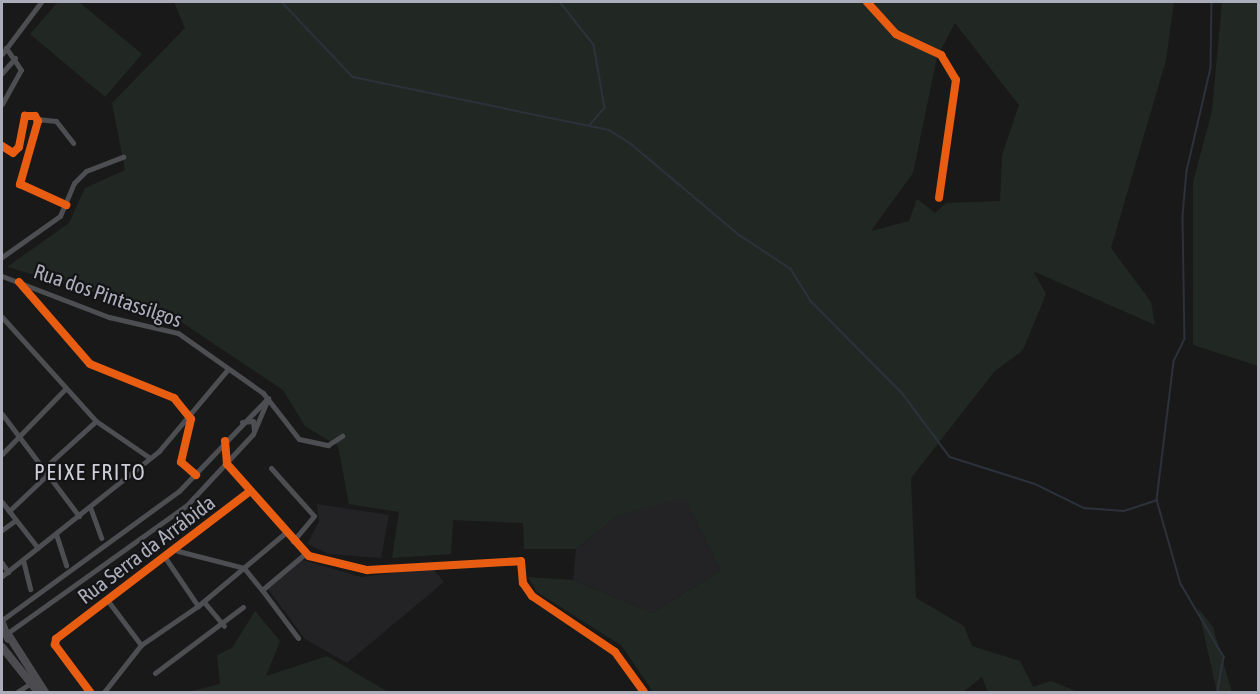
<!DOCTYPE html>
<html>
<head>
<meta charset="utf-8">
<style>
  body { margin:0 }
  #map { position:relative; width:1260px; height:694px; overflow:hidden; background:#191919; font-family:"Asap Condensed",sans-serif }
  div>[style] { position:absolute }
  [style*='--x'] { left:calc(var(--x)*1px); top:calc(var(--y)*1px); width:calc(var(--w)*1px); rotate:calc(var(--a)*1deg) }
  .built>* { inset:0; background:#232325 }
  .green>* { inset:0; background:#212823 }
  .stream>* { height:1.5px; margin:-0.75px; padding:0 0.75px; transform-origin:0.75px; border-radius:0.75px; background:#2c323b }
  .street>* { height:5px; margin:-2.5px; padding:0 2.5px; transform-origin:2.5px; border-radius:2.5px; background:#4d4e52 }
  .secondary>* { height:8px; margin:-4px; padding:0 4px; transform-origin:4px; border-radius:4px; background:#4c4c50 }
  .cycleway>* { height:8px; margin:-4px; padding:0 4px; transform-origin:4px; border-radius:4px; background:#e95d12 }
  span { translate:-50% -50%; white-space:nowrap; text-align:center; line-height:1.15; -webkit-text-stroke:4.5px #141315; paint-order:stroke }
  .street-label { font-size:21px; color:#abadba }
  .neighbourhood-label { font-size:22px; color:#cccdd6; letter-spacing:1.5px }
  .frame { position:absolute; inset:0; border:3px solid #abadba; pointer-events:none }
</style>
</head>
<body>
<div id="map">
  <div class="built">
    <div style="clip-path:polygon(685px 497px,721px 570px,653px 613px,573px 580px,576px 549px,617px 516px)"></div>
    <div style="clip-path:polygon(317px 504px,389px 515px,381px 558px,329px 554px,307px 544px,319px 522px)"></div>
    <div style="clip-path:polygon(303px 560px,361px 577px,432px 568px,444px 582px,347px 663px,305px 639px,268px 589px)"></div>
  </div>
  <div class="green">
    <div style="clip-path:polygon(58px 2px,79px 2px,142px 54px,105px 97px,30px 34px)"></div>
    <div style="clip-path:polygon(evenodd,174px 2px,1174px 2px,1166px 60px,1111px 248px,1151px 302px,1155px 325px,1033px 271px,1046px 294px,1023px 350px,994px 372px,911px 478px,916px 598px,964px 626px,972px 646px,1020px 661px,1033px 687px,1051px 681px,1078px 692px,988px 692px,982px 677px,963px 692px,653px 692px,622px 646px,537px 592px,528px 577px,573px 580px,653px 613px,721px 570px,685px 498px,617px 516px,576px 549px,524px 549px,523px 523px,453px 520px,451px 554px,392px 558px,399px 512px,349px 504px,338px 446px,305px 426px,283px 390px,168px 313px,7px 267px,69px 223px,85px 188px,125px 170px,112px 103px,185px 28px,174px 2px,955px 23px,1019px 105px,1002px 155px,1000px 201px,946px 203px,935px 213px,917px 199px,909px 221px,871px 231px,913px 173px,937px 57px,955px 23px)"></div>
    <div style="clip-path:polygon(1222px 2px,1258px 2px,1258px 366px,1193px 345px,1193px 182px,1212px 111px)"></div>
    <div style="clip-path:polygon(1198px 608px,1213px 627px,1232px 692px,1217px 692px)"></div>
    <div style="clip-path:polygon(255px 611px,280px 641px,266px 676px,327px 656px,388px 692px,188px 692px,220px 684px,217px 655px,232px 648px)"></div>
  </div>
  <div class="stream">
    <div style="--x:282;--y:2;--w:103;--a:46.6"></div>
    <div style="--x:353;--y:77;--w:261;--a:11.7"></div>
    <div style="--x:609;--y:130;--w:25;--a:32"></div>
    <div style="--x:630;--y:143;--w:141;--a:40.1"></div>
    <div style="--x:738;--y:234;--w:64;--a:33.4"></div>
    <div style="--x:791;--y:269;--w:39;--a:58"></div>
    <div style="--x:812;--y:302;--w:129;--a:45.3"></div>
    <div style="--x:903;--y:394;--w:79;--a:53.3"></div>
    <div style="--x:950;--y:457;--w:89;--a:17.6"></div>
    <div style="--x:1035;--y:484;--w:55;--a:26.1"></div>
    <div style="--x:1084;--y:508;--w:40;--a:4.3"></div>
    <div style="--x:1124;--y:511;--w:35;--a:-18"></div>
    <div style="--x:560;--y:2;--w:55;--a:51.7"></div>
    <div style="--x:594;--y:45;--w:64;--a:80.1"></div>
    <div style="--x:605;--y:108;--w:23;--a:131"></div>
    <div style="--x:1212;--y:2;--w:66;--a:90.9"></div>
    <div style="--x:1211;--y:68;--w:106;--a:103.1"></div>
    <div style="--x:1187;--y:171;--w:45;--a:95.1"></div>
    <div style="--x:1183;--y:216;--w:123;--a:89.1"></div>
    <div style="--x:1185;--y:339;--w:25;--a:116"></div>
    <div style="--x:1174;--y:362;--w:139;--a:97"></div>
    <div style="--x:1157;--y:500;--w:87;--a:74.1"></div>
    <div style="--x:1181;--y:584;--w:85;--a:59.5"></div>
    <div style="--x:1224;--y:657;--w:36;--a:100"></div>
  </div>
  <div class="street">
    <div style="--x:867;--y:2;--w:43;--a:47.8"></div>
    <div style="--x:896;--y:34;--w:50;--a:25"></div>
    <div style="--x:941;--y:55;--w:29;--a:59"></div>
    <div style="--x:956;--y:80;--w:119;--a:98.2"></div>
    <div style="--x:2;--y:54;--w:65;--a:-53.1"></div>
    <div style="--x:2;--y:73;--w:20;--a:-49"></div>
    <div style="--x:2;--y:104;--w:39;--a:-61"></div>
    <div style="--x:21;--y:70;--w:27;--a:-124"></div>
    <div style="--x:37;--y:119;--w:19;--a:6"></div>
    <div style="--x:56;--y:121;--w:28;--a:52"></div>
    <div style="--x:2;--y:146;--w:13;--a:32"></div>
    <div style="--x:13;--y:153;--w:8;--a:-45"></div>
    <div style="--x:19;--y:147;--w:32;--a:-79"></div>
    <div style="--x:25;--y:116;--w:10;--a:0"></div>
    <div style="--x:35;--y:116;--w:6;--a:59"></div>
    <div style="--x:38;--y:121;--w:66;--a:105.9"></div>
    <div style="--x:20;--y:184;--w:51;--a:24.5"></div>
    <div style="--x:2;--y:257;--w:71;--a:-35.3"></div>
    <div style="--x:60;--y:216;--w:36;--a:-67"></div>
    <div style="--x:74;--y:183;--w:17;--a:-45"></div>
    <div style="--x:86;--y:171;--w:40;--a:-21"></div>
    <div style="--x:2;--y:276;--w:115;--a:21"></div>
    <div style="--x:109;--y:317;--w:71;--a:13.1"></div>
    <div style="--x:178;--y:333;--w:104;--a:35.2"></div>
    <div style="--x:263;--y:393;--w:58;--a:52"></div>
    <div style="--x:299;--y:439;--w:30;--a:12"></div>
    <div style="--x:328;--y:445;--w:17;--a:-33"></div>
    <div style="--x:20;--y:283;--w:107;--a:49.2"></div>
    <div style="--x:90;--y:364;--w:91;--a:22"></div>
    <div style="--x:174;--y:398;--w:27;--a:51"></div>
    <div style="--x:191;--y:419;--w:44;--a:103.1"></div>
    <div style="--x:181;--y:462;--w:20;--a:41"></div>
    <div style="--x:2;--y:317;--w:140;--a:47.9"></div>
    <div style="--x:96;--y:421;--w:65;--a:34.4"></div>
    <div style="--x:2;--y:414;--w:128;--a:53"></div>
    <div style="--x:242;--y:422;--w:11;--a:-5"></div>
    <div style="--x:253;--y:421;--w:9;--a:84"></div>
    <div style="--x:225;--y:441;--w:23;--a:85"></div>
    <div style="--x:227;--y:464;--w:123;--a:48.3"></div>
    <div style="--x:309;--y:556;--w:60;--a:13.6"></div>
    <div style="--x:367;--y:570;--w:154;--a:-3.3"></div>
    <div style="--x:521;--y:561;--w:22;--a:85"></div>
    <div style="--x:523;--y:583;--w:16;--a:55"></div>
    <div style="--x:532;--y:596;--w:100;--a:34"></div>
    <div style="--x:615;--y:652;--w:49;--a:54.1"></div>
    <div style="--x:2;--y:454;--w:91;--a:-45.9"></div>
    <div style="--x:271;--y:468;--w:64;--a:48.1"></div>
    <div style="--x:314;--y:516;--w:33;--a:130"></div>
    <div style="--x:42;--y:470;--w:73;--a:-42.2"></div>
    <div style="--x:2;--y:502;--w:58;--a:52"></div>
    <div style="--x:90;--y:507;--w:33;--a:70"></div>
    <div style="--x:9;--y:511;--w:52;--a:-43.5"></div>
    <div style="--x:2;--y:530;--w:17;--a:-36"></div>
    <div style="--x:56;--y:534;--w:33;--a:72"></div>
    <div style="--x:178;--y:551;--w:68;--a:14.4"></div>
    <div style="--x:166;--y:559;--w:57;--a:55.8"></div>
    <div style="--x:23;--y:560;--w:30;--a:76"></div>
    <div style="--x:2;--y:563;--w:11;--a:56"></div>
    <div style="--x:244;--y:568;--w:28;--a:51"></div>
    <div style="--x:262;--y:590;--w:57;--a:-40.1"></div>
    <div style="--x:2;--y:576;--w:201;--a:-38.5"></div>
    <div style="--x:159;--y:451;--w:107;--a:-49.9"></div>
    <div style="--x:262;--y:590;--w:60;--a:53.1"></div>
    <div style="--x:108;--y:601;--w:55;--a:53.1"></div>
    <div style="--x:204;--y:602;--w:31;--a:50"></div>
    <div style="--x:2;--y:620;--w:219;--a:-36.1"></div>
    <div style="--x:179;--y:491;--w:127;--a:-46.3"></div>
    <div style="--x:9;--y:632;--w:219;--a:-35.5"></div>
    <div style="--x:187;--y:505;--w:97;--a:-47.1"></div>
    <div style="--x:253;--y:434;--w:39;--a:-67"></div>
    <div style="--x:155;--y:673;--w:110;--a:-36.9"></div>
    <div style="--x:17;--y:692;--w:17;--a:-33"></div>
    <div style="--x:90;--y:692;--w:59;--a:-126.7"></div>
    <div style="--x:55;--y:645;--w:6;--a:-81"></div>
    <div style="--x:56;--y:639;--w:244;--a:-37.3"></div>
    <div style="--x:104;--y:692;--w:60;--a:-51.8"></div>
    <div style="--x:141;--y:645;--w:69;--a:-34.4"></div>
    <div style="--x:198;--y:606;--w:114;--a:-40"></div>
  </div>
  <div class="secondary">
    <div style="--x:2;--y:623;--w:17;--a:69"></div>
    <div style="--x:9;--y:636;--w:67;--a:57.3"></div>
    <div style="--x:2;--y:647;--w:58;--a:51.3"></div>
  </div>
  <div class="cycleway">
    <div style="--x:867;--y:2;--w:43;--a:47.8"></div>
    <div style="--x:896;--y:34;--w:50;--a:25"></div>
    <div style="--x:941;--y:55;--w:29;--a:59"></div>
    <div style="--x:956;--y:80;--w:119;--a:98.2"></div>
    <div style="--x:2;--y:146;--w:13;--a:32"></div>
    <div style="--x:13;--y:153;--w:8;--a:-45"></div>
    <div style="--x:19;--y:147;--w:32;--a:-79"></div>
    <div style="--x:25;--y:116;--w:10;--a:0"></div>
    <div style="--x:35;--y:116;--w:6;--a:59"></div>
    <div style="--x:38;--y:121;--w:66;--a:105.9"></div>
    <div style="--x:20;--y:184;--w:51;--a:24.5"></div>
    <div style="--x:19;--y:282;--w:108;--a:49.1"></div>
    <div style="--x:90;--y:364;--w:91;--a:22"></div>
    <div style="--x:174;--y:398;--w:27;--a:51"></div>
    <div style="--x:191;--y:419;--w:44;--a:103.1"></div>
    <div style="--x:181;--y:462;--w:20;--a:41"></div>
    <div style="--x:225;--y:441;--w:23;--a:85"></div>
    <div style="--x:227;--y:464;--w:123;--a:48.3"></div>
    <div style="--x:309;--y:556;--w:60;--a:13.6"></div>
    <div style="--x:367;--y:570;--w:154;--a:-3.3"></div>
    <div style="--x:521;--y:561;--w:22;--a:85"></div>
    <div style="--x:523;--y:583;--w:16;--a:55"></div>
    <div style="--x:532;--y:596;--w:100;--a:34"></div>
    <div style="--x:615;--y:652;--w:49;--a:54.1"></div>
    <div style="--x:90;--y:692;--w:59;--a:-126.7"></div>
    <div style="--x:55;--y:645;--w:6;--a:-81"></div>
    <div style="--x:56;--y:639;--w:244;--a:-37.3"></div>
  </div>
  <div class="street-label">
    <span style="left:108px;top:295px;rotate:19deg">Rua dos Pintassilgos</span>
    <span style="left:146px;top:549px;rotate:-37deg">Rua Serra da Arrábida</span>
  </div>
  <div class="neighbourhood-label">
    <span style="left:90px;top:473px">PEIXE FRITO</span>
  </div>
  <div class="frame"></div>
</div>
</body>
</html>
